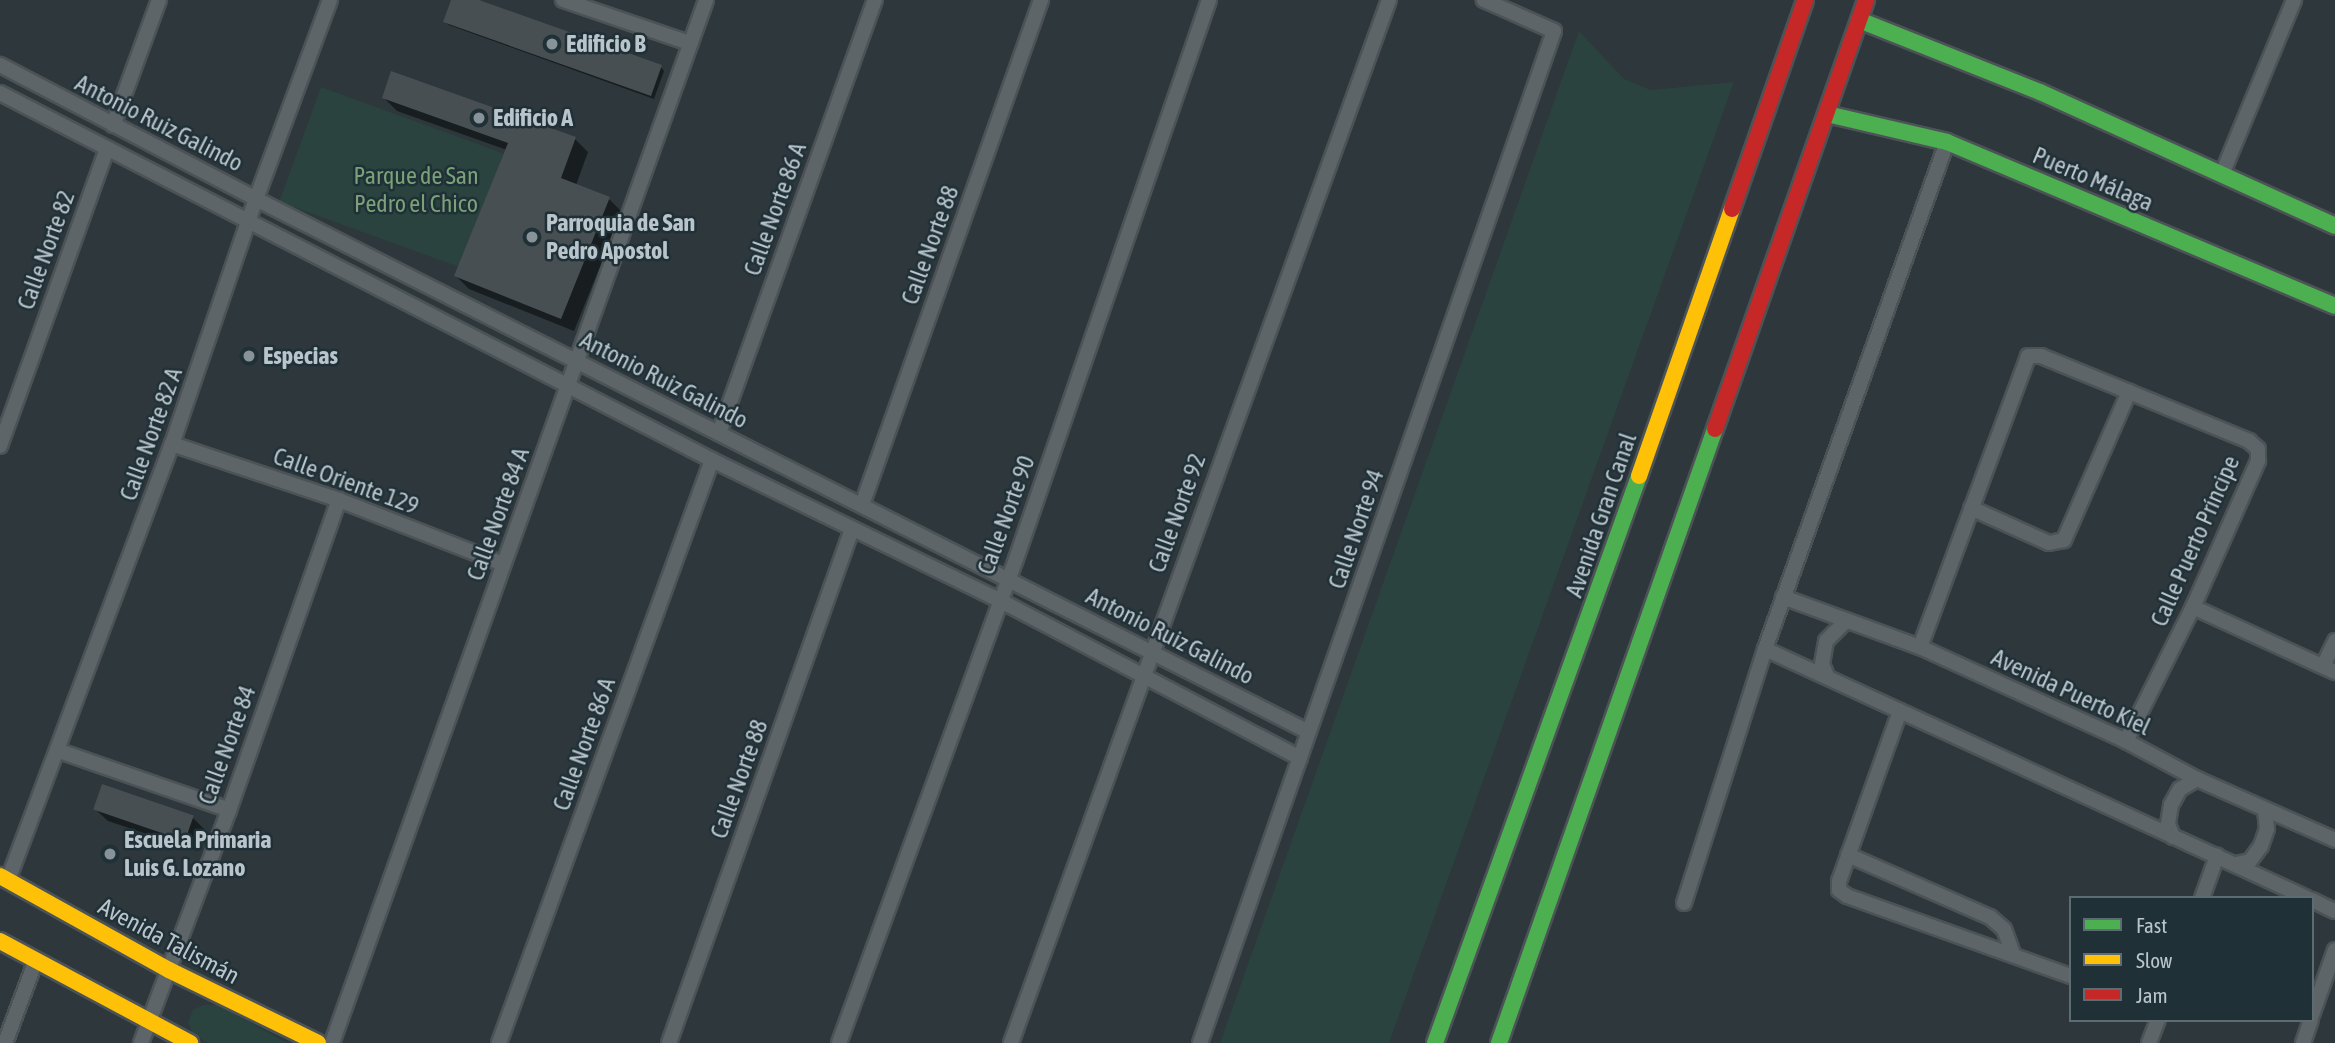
<!DOCTYPE html>
<html>
<head>
<meta charset="utf-8">
<style>
  body { margin:0 }
  #map { position:relative; width:2335px; height:1043px; overflow:hidden; background:#2d373c; font-family:"Asap Condensed",sans-serif }
  div>[style] { position:absolute }
  [style*='--x'] { left:calc(var(--x)*1px); top:calc(var(--y)*1px); width:calc(var(--w)*1px); rotate:calc(var(--a)*1deg) }
  .green>* { inset:0; background:#2a433f; transform-origin:0 0 }
  .shadow>* { inset:0; background:#0007 }
  .building>* { inset:0; background:#474f53; transform-origin:0 0 }
  .roads { filter:drop-shadow(2px 0 #4c5356) drop-shadow(-2px 0 #4c5356) drop-shadow(0 2px #4c5356) drop-shadow(0 -2px #4c5356) }
  .street>* { height:14px; margin:-7px; padding:0 7px; transform-origin:7px; border-radius:7px; background:#5e6569 }
  .fast>* { height:16px; margin:-8px; padding:0 8px; transform-origin:8px; border-radius:8px; background:#4caf50 }
  .slow>* { height:16px; margin:-8px; padding:0 8px; transform-origin:8px; border-radius:8px; background:#ffc107 }
  .jam>* { height:16px; margin:-8px; padding:0 8px; transform-origin:8px; border-radius:8px; background:#c62828 }
  .dots>* { width:19px; height:19px; translate:-50% -50%; box-sizing:border-box; border:4px solid #203037; border-radius:50% }
  span { translate:-50% -50%; white-space:nowrap; text-align:center; line-height:1.15; -webkit-text-stroke:5px #203037; paint-order:stroke }
  .poi-label { font-size:24px; color:#b9c5cb; font-weight:700 }
  .left { translate:0 -50%; text-align:left }
  .street-label { font-size:24px; color:#b9c5cb }
  .park-label { font-size:24px; color:#7aa177 }
  .legend { position:absolute; left:2069px; top:896px; width:245px; height:126px; box-sizing:border-box; background:#203037; border:2px solid #5d6c72; margin:0; padding:9px 12px; list-style:none; font-size:21px; color:#b9c5cb }
  .legend li { display:flex; align-items:center; gap:14px; height:35px }
  .legend b { width:35px; border:2px solid #5d6c72 }
</style>
</head>
<body>
<div id="map">
  <div class="green">
    <div style="clip-path:polygon(1579px 31px,1624px 79px,1651px 90px,1734px 82px,1389px 1043px,1220px 1043px)"></div>
    <div style="left:321px;top:87px;width:194px;height:122px;rotate:20deg"></div>
    <div style="clip-path:polygon(203px 1005px,219px 1005px,287px 1043px,208px 1043px,193px 1034px,188px 1023px,193px 1010px)"></div>
  </div>
  <div class="shadow">
    <div style="clip-path:polygon(453px 0,474px 0,661px 67px,664px 71px,654px 99px,449px 25px,445px 22px)"></div>
    <div style="clip-path:polygon(384px 98px,575px 139px,588px 152px,576px 185px,609px 199px,622px 212px,574px 331px,469px 289px,456px 276px,507px 150px,397px 111px)"></div>
    <div style="clip-path:polygon(95px 809px,193px 818px,205px 830px,198px 851px,108px 821px)"></div>
  </div>
  <div class="building">
    <div style="clip-path:polygon(451px 0,479px 0,662px 65px,651px 96px,443px 22px)"></div>
    <div style="clip-path:polygon(391px 71px,576px 137px,561px 178px,610px 197px,561px 319px,454px 276px,508px 143px,382px 98px)"></div>
    <div style="left:102px;top:784px;width:97px;height:27px;rotate:19deg"></div>
  </div>
  <div class="roads">
    <div class="street">
      <div style="--x:563;--y:0;--w:133;--a:18.8"></div>
      <div style="--x:0;--y:65;--w:289;--a:27.6"></div>
      <div style="--x:256;--y:199;--w:1180;--a:26.85"></div>
      <div style="--x:0;--y:93;--w:801;--a:27.27"></div>
      <div style="--x:712;--y:460;--w:319;--a:26"></div>
      <div style="--x:999;--y:600;--w:340;--a:27.7"></div>
      <div style="--x:113;--y:125;--w:133;--a:-69.8"></div>
      <div style="--x:2222;--y:174;--w:188;--a:-67.5"></div>
      <div style="--x:719;--y:433;--w:460;--a:-70.2"></div>
      <div style="--x:172;--y:444;--w:176;--a:18.5"></div>
      <div style="--x:339;--y:500;--w:176;--a:21.3"></div>
      <div style="--x:0;--y:446;--w:316;--a:-70.2"></div>
      <div style="--x:862;--y:505;--w:536;--a:-70.48"></div>
      <div style="--x:1971;--y:508;--w:85;--a:24.2"></div>
      <div style="--x:2049;--y:543;--w:15;--a:-11"></div>
      <div style="--x:2064;--y:540;--w:162;--a:-66.3"></div>
      <div style="--x:1783;--y:597;--w:146;--a:20.1"></div>
      <div style="--x:1920;--y:647;--w:226;--a:24.5"></div>
      <div style="--x:2126;--y:741;--w:81;--a:28.2"></div>
      <div style="--x:2197;--y:779;--w:151;--a:23.8"></div>
      <div style="--x:2193;--y:607;--w:156;--a:24.6"></div>
      <div style="--x:1920;--y:647;--w:310;--a:-69.6"></div>
      <div style="--x:2028;--y:356;--w:13;--a:0"></div>
      <div style="--x:2041;--y:356;--w:225;--a:22.2"></div>
      <div style="--x:2249;--y:441;--w:12;--a:42"></div>
      <div style="--x:2258;--y:449;--w:12;--a:90"></div>
      <div style="--x:2258;--y:461;--w:160;--a:114"></div>
      <div style="--x:2193;--y:607;--w:150;--a:116.6"></div>
      <div style="--x:1765;--y:649;--w:596;--a:24.67"></div>
      <div style="--x:2323;--y:666;--w:28;--a:-64"></div>
      <div style="--x:1827;--y:676;--w:13;--a:-113"></div>
      <div style="--x:1822;--y:664;--w:23;--a:-80"></div>
      <div style="--x:1826;--y:641;--w:27;--a:-45"></div>
      <div style="--x:1900;--y:711;--w:181;--a:109.7"></div>
      <div style="--x:1839;--y:881;--w:9;--a:90"></div>
      <div style="--x:1839;--y:890;--w:10;--a:37"></div>
      <div style="--x:1847;--y:896;--w:238;--a:19.7"></div>
      <div style="--x:59;--y:751;--w:180;--a:19.1"></div>
      <div style="--x:2173;--y:837;--w:14;--a:-111"></div>
      <div style="--x:2168;--y:824;--w:19;--a:-81"></div>
      <div style="--x:2171;--y:805;--w:18;--a:-61"></div>
      <div style="--x:2180;--y:789;--w:20;--a:-30"></div>
      <div style="--x:1848;--y:855;--w:155;--a:23.6"></div>
      <div style="--x:1990;--y:917;--w:18;--a:41"></div>
      <div style="--x:2004;--y:929;--w:27;--a:70"></div>
      <div style="--x:2236;--y:864;--w:14;--a:-12"></div>
      <div style="--x:2250;--y:861;--w:19;--a:-54"></div>
      <div style="--x:2261;--y:846;--w:18;--a:-71"></div>
      <div style="--x:2267;--y:829;--w:19;--a:-96"></div>
      <div style="--x:8;--y:880;--w:466;--a:-69.4"></div>
      <div style="--x:172;--y:444;--w:259;--a:-71.1"></div>
      <div style="--x:256;--y:199;--w:212;--a:-69.6"></div>
      <div style="--x:2202;--y:898;--w:45;--a:-70.3"></div>
      <div style="--x:2312;--y:900;--w:25;--a:26"></div>
      <div style="--x:1684;--y:903;--w:267;--a:-72.3"></div>
      <div style="--x:1765;--y:649;--w:539;--a:-70.25"></div>
      <div style="--x:2312;--y:1015;--w:69;--a:-70.5"></div>
      <div style="--x:5;--y:1043;--w:89;--a:-69.5"></div>
      <div style="--x:141;--y:1043;--w:249;--a:-69.3"></div>
      <div style="--x:229;--y:810;--w:329;--a:-70.5"></div>
      <div style="--x:332;--y:1043;--w:1108;--a:-70.27"></div>
      <div style="--x:499;--y:1043;--w:621;--a:-69.93"></div>
      <div style="--x:669;--y:1043;--w:546;--a:-70.4"></div>
      <div style="--x:839;--y:1043;--w:515;--a:-69.91"></div>
      <div style="--x:1016;--y:559;--w:591;--a:-70.95"></div>
      <div style="--x:1011;--y:1043;--w:1109;--a:-70.08"></div>
      <div style="--x:1200;--y:1043;--w:1072;--a:-70.72"></div>
      <div style="--x:1554;--y:31;--w:77;--a:-156.1"></div>
      <div style="--x:2149;--y:1043;--w:25;--a:-69"></div>
      <div style="--x:2303;--y:1043;--w:24;--a:-71"></div>
    </div>
    <div class="fast">
      <div style="--x:1859;--y:20;--w:195;--a:21.7"></div>
      <div style="--x:2040;--y:92;--w:324;--a:24.4"></div>
      <div style="--x:1827;--y:114;--w:123;--a:13.1"></div>
      <div style="--x:1947;--y:142;--w:421;--a:22.9"></div>
      <div style="--x:1435;--y:1043;--w:603;--a:-70.21"></div>
      <div style="--x:1499;--y:1043;--w:651;--a:-70.62"></div>
    </div>
    <div class="slow">
      <div style="--x:1639;--y:476;--w:283;--a:-70.8"></div>
      <div style="--x:0;--y:876;--w:193;--a:29.1"></div>
      <div style="--x:169;--y:970;--w:166;--a:26.1"></div>
      <div style="--x:0;--y:941;--w:216;--a:28.2"></div>
    </div>
    <div class="jam">
      <div style="--x:1732;--y:209;--w:221;--a:-70.7"></div>
      <div style="--x:1715;--y:429;--w:455;--a:-70.6"></div>
    </div>
  </div>
  <div class="dots">
    <div style="left:552px;top:44px;background:#889399"></div>
    <div style="left:479px;top:118px;background:#889399"></div>
    <div style="left:532px;top:237px;background:#889399"></div>
    <div style="left:249px;top:356px;background:#889399"></div>
    <div style="left:110px;top:854px;background:#889399"></div>
  </div>
  <div class="poi-label">
    <span class="left" style="left:566px;top:44px">Edificio B</span>
    <span class="left" style="left:493px;top:118px">Edificio A</span>
    <span class="left" style="left:546px;top:237px">Parroquia de San<br>Pedro Apostol</span>
    <span class="left" style="left:263px;top:356px">Especias</span>
    <span class="left" style="left:124px;top:854px">Escuela Primaria<br>Luis G. Lozano</span>
  </div>
  <div class="street-label">
    <span style="left:159px;top:123px;rotate:27deg">Antonio Ruiz Galindo</span>
    <span style="left:2093px;top:179px;rotate:23deg">Puerto Málaga</span>
    <span style="left:775px;top:209px;rotate:-70deg">Calle Norte 86 A</span>
    <span style="left:930px;top:245px;rotate:-70deg">Calle Norte 88</span>
    <span style="left:46px;top:250px;rotate:-70deg">Calle Norte 82</span>
    <span style="left:664px;top:380px;rotate:27deg">Antonio Ruiz Galindo</span>
    <span style="left:151px;top:434px;rotate:-70deg">Calle Norte 82 A</span>
    <span style="left:346px;top:481px;rotate:20deg">Calle Oriente 129</span>
    <span style="left:1177px;top:513px;rotate:-70deg">Calle Norte 92</span>
    <span style="left:498px;top:514px;rotate:-70deg">Calle Norte 84 A</span>
    <span style="left:1006px;top:515px;rotate:-70deg">Calle Norte 90</span>
    <span style="left:1601px;top:515px;rotate:-71deg">Avenida Gran Canal</span>
    <span style="left:1356px;top:529px;rotate:-71deg">Calle Norte 94</span>
    <span style="left:2195px;top:541px;rotate:-66deg">Calle Puerto Príncipe</span>
    <span style="left:1170px;top:636px;rotate:27deg">Antonio Ruiz Galindo</span>
    <span style="left:2071px;top:692px;rotate:25deg">Avenida Puerto Kiel</span>
    <span style="left:584px;top:744px;rotate:-70deg">Calle Norte 86 A</span>
    <span style="left:227px;top:745px;rotate:-70deg">Calle Norte 84</span>
    <span style="left:739px;top:779px;rotate:-70deg">Calle Norte 88</span>
    <span style="left:169px;top:941px;rotate:28deg">Avenida Talismán</span>
  </div>
  <div class="park-label">
    <span style="left:416px;top:190px">Parque de San<br>Pedro el Chico</span>
  </div>
  <ul class="legend">
  <li><b style="height:9px;background:#4caf50"></b>Fast</li>
  <li><b style="height:9px;background:#ffc107"></b>Slow</li>
  <li><b style="height:9px;background:#c62828"></b>Jam</li>
  </ul>
</div>
</body>
</html>
